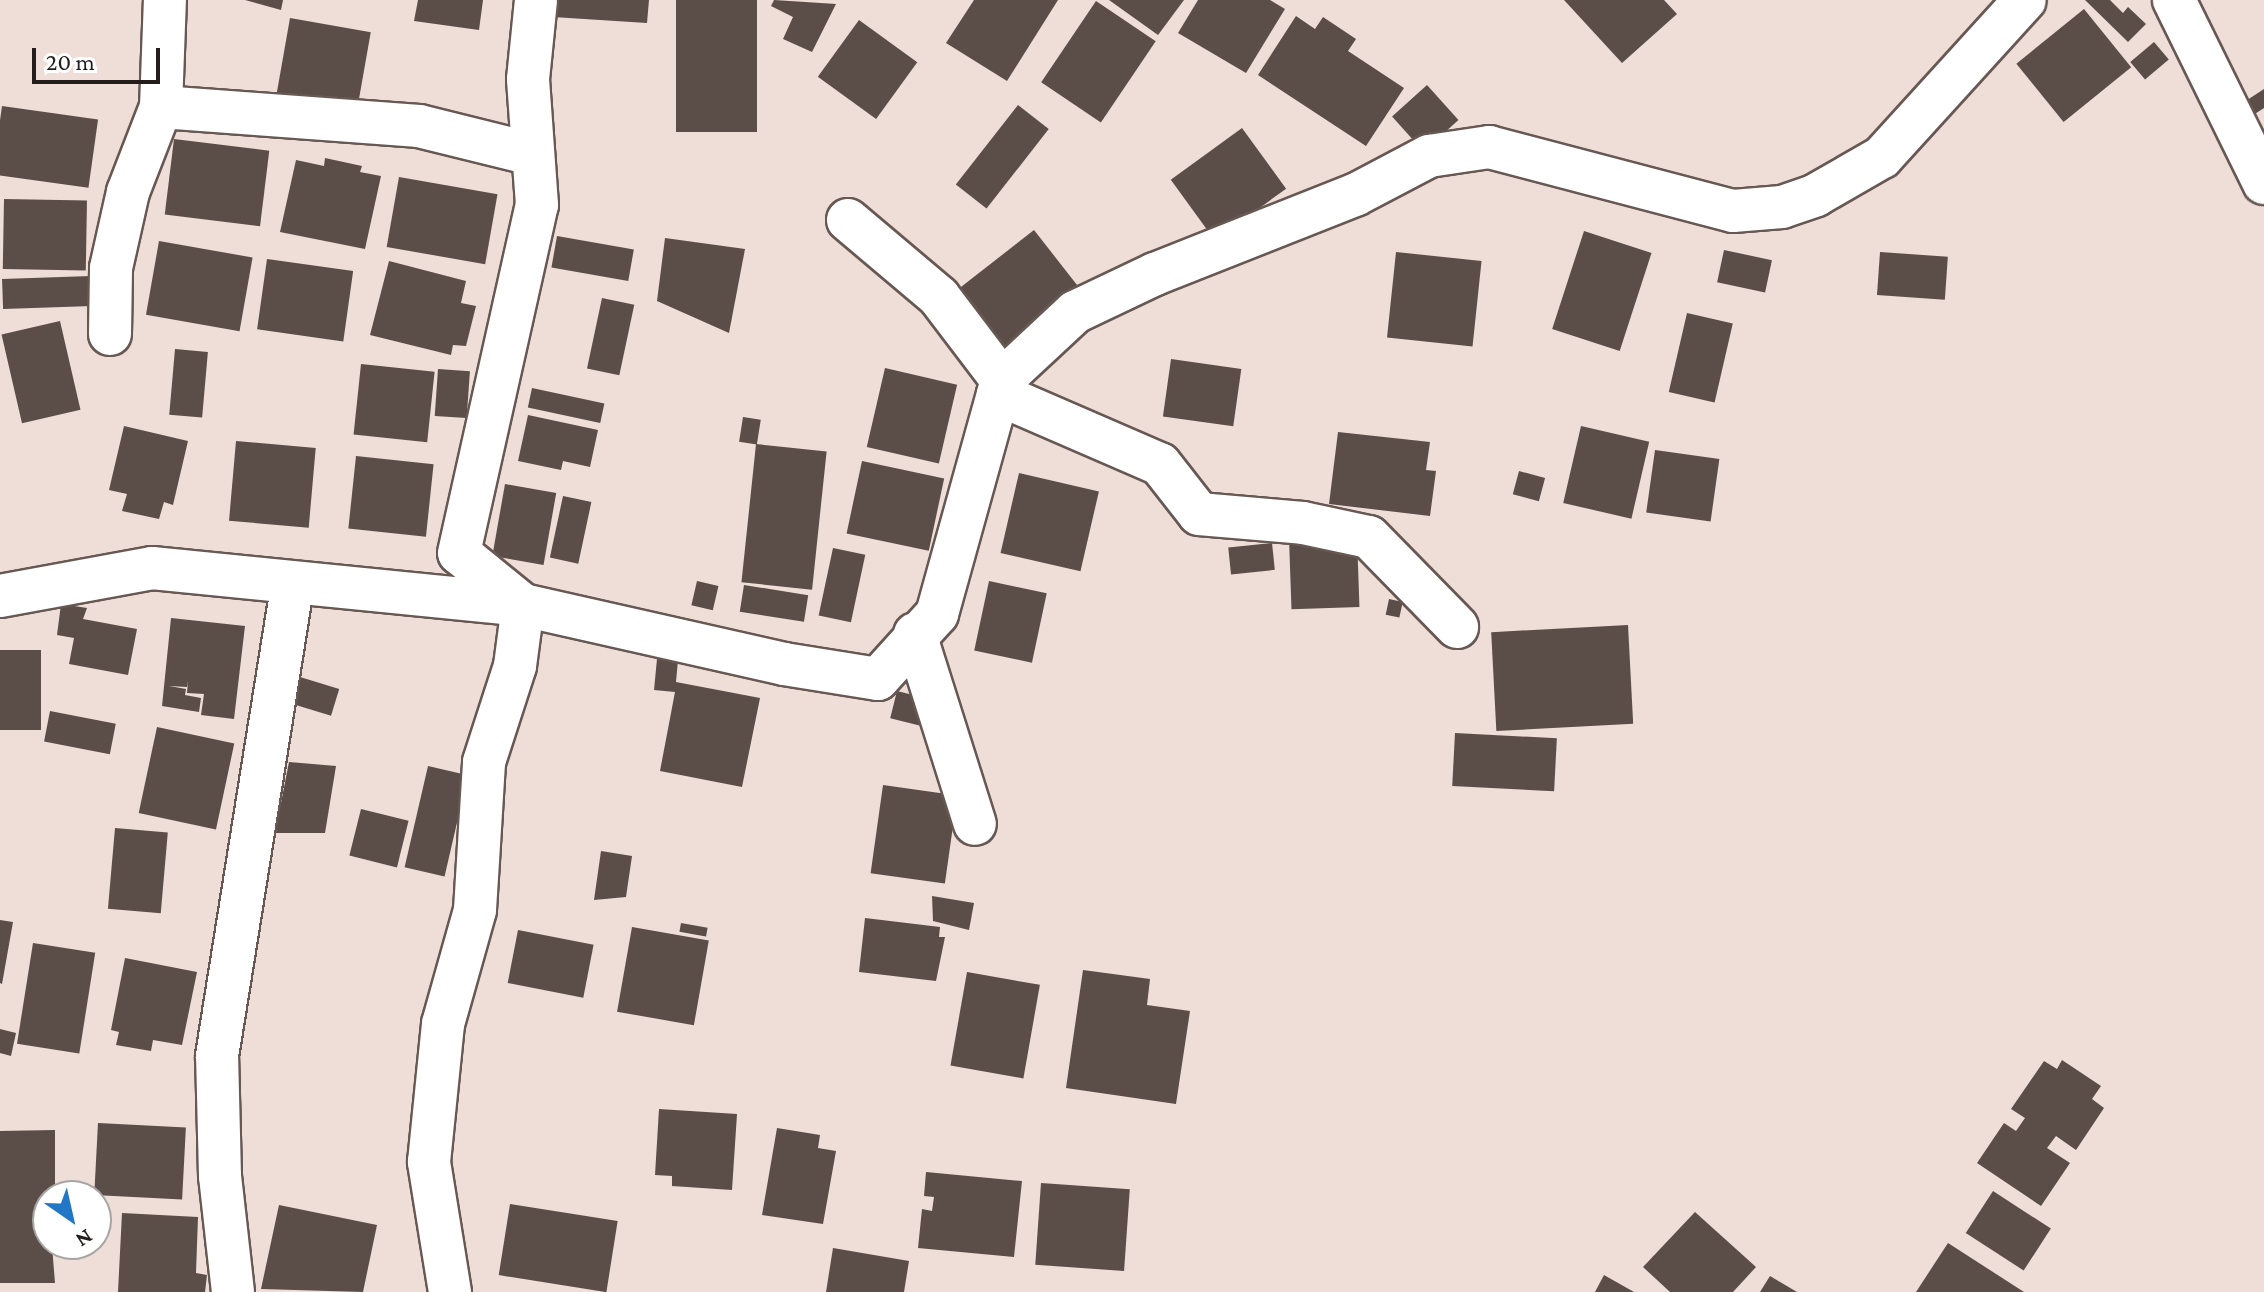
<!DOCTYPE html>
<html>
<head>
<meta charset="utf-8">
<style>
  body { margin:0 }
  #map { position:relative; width:2264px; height:1292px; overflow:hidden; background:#efddd7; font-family:"Crimson Pro",serif }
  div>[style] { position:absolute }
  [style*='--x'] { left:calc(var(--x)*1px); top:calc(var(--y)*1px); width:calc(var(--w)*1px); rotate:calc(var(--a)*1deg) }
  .building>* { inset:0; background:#5b4d48; transform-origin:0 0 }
  .roads { filter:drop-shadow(2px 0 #675853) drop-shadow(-2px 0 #675853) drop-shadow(0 2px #675853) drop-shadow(0 -2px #675853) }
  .minor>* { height:42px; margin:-21px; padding:0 21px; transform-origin:21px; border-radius:21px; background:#fff }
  span { translate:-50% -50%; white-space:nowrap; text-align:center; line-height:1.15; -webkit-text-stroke:8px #fff; paint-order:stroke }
  .north { position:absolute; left:32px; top:1180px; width:80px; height:80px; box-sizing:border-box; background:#fff; border:2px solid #a7a5a4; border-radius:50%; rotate:146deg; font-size:22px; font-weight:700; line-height:32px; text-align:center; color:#231d1b }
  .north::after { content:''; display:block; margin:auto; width:28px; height:36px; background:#2177c5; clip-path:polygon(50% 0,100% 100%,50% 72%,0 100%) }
  .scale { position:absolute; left:32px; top:48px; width:128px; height:36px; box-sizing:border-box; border:4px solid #231d1b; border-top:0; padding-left:10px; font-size:24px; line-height:28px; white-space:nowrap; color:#231d1b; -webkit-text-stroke:6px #fff; paint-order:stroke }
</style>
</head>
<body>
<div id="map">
  <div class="building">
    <div style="clip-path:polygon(245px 0,283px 0,281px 10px)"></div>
    <div style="clip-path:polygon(418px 0,483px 0,479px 30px,414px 21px)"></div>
    <div style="clip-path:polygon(554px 0,649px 0,647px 23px,553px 17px)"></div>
    <div style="left:676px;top:0;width:81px;height:132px"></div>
    <div style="clip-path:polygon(774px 0,836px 4px,812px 52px,783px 39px,793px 17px,771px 6px)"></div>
    <div style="clip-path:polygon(974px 0,1058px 0,1007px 81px,946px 43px)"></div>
    <div style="clip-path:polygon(1109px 0,1184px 0,1158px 35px)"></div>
    <div style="clip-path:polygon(1198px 0,1270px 0,1285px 9px,1246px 73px,1178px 33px)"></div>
    <div style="clip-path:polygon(1564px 0,1664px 0,1677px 14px,1622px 63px)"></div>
    <div style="clip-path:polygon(2085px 0,2110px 0,2123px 13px,2128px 7px,2146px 24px,2128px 42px)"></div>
    <div style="left:1096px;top:1px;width:72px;height:98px;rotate:34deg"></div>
    <div style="left:2084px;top:9px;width:75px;height:87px;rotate:51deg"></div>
    <div style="clip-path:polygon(1296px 16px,1315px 29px,1323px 17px,1356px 39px,1348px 51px,1404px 88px,1366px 146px,1258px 75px)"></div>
    <div style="left:290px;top:18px;width:82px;height:79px;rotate:10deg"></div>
    <div style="left:859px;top:20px;width:72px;height:70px;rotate:36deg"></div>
    <div style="left:2154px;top:42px;width:23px;height:31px;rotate:50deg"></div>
    <div style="left:1427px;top:85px;width:47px;height:47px;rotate:48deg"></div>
    <div style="clip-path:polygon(2264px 89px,2264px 108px,2247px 119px,2238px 106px)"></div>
    <div style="left:1018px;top:105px;width:39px;height:101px;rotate:38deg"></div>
    <div style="left:2px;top:106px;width:97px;height:69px;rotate:8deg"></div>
    <div style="left:1242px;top:128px;width:75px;height:88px;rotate:54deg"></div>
    <div style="left:174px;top:139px;width:96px;height:76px;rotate:7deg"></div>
    <div style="clip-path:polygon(325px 158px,362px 166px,360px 172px,381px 176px,365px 249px,280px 232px,296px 160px,324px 166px)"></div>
    <div style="left:399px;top:177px;width:100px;height:71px;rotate:10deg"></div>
    <div style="left:4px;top:199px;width:83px;height:70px;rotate:1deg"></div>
    <div style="left:1034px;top:230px;width:81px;height:98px;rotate:52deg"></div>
    <div style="left:1584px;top:231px;width:71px;height:103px;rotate:18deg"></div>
    <div style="left:557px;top:236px;width:78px;height:32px;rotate:10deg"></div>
    <div style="clip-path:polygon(665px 238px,745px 249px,729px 333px,657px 301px)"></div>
    <div style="left:159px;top:241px;width:95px;height:75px;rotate:10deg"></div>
    <div style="left:1724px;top:250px;width:49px;height:33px;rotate:12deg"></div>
    <div style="left:1396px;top:252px;width:86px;height:86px;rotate:6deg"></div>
    <div style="left:1880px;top:252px;width:68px;height:43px;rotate:4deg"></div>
    <div style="left:267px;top:259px;width:87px;height:71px;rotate:8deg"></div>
    <div style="clip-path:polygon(389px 261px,466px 281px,461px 303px,476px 306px,466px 346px,453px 345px,451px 355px,370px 335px)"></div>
    <div style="left:91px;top:276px;width:30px;height:89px;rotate:88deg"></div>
    <div style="left:602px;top:298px;width:33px;height:72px;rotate:12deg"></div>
    <div style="left:1687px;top:313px;width:47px;height:81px;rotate:13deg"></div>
    <div style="left:60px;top:321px;width:91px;height:60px;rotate:77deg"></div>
    <div style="left:175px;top:349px;width:33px;height:66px;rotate:5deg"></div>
    <div style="left:1171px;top:359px;width:71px;height:58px;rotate:8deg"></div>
    <div style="left:361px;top:364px;width:74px;height:71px;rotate:6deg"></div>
    <div style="left:885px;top:368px;width:74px;height:81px;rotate:13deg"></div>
    <div style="left:438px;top:369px;width:32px;height:47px;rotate:4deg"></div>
    <div style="left:532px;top:388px;width:74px;height:20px;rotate:12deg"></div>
    <div style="clip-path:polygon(528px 415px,598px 430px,590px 467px,563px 461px,561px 470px,518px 461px)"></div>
    <div style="left:743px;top:417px;width:18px;height:25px;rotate:9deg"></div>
    <div style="clip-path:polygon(124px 426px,188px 441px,173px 505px,164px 502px,159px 519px,122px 511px,127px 494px,109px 490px)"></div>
    <div style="left:1581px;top:426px;width:70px;height:79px;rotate:13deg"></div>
    <div style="clip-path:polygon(1338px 432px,1430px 442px,1426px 470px,1436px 471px,1430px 516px,1329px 504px)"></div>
    <div style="left:236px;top:441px;width:80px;height:80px;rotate:5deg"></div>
    <div style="left:756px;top:444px;width:71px;height:139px;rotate:6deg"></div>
    <div style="left:1655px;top:450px;width:65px;height:63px;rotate:8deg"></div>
    <div style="left:356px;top:456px;width:78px;height:73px;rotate:6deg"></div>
    <div style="left:862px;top:461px;width:84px;height:74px;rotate:12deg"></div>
    <div style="left:1519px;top:471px;width:27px;height:24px;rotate:15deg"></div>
    <div style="left:1019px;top:473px;width:82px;height:82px;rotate:13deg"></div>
    <div style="left:505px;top:484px;width:52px;height:73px;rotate:10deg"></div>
    <div style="left:563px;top:496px;width:29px;height:63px;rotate:12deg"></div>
    <div style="left:1357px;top:537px;width:70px;height:68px;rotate:88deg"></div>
    <div style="left:1272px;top:543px;width:27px;height:44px;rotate:84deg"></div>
    <div style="left:833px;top:548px;width:33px;height:69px;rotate:12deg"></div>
    <div style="left:697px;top:581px;width:22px;height:25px;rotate:13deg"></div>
    <div style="left:989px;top:581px;width:59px;height:71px;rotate:12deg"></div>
    <div style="left:744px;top:585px;width:65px;height:27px;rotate:9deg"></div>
    <div style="left:1389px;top:599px;width:14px;height:16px;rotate:12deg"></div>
    <div style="clip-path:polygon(61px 604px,87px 608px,83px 619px,137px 629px,128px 675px,69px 664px,74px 638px,57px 635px)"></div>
    <div style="clip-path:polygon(171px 618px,245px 626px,234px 719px,201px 715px,204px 694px,187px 693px,188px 681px,187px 687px,169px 686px,186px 689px,185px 695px,201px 698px,199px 712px,162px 706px)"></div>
    <div style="left:1628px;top:625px;width:99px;height:137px;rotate:87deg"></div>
    <div style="left:0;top:650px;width:41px;height:80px"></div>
    <div style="clip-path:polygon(657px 659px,678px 660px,676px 682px,760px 698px,742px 787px,660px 771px,675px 692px,654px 690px)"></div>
    <div style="left:300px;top:677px;width:41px;height:28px;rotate:17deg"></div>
    <div style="left:897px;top:691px;width:50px;height:28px;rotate:14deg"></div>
    <div style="left:50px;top:711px;width:67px;height:31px;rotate:11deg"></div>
    <div style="left:157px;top:727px;width:79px;height:88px;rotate:12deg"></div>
    <div style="left:1455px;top:733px;width:102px;height:53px;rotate:3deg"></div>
    <div style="clip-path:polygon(289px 762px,336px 766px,325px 833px,275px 833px)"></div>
    <div style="left:428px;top:766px;width:41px;height:104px;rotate:13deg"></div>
    <div style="left:883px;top:785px;width:75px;height:89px;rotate:8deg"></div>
    <div style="left:361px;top:809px;width:49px;height:48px;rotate:14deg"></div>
    <div style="left:115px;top:828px;width:53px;height:81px;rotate:5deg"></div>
    <div style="clip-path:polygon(601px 851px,632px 856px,626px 897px,594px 900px)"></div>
    <div style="clip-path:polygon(932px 896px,974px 903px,969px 930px,933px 921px)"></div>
    <div style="clip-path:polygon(865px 918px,940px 927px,939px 937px,945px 937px,936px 981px,859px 972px)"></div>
    <div style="clip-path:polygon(0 920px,13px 922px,2px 984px,0 983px)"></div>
    <div style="left:681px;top:923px;width:27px;height:9px;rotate:10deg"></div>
    <div style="left:632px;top:927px;width:78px;height:86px;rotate:10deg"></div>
    <div style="left:518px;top:930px;width:77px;height:54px;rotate:11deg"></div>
    <div style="left:33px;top:943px;width:63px;height:102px;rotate:9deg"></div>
    <div style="clip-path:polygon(125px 958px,197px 972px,182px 1045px,153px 1040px,151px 1051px,116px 1045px,119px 1032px,111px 1030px)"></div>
    <div style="clip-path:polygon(1083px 970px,1150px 979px,1147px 1005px,1190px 1011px,1176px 1104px,1066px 1088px)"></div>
    <div style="left:967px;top:972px;width:74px;height:95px;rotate:10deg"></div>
    <div style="clip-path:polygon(0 1029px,16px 1033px,11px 1056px,0 1053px)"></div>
    <div style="clip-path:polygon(2062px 1060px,2101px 1086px,2092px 1099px,2104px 1108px,2076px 1150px,2056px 1136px,2047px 1148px,2070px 1163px,2041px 1206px,1977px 1163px,2004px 1123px,2016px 1131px,2025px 1118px,2011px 1109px,2044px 1061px,2057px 1069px)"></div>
    <div style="clip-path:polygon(659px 1109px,737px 1114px,732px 1190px,672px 1186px,672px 1176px,655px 1175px)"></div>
    <div style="left:98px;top:1123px;width:88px;height:72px;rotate:3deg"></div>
    <div style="clip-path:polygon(777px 1128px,820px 1135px,818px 1148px,836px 1151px,823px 1224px,762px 1215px)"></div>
    <div style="clip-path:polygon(55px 1130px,55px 1196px,48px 1196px,55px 1283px,0 1283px,0 1131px)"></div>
    <div style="clip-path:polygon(926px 1172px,1022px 1181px,1014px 1257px,918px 1248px,922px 1209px,932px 1211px,934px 1197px,924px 1196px)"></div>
    <div style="left:1041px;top:1183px;width:89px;height:82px;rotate:4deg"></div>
    <div style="left:1993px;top:1191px;width:69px;height:50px;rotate:33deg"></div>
    <div style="left:510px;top:1204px;width:109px;height:72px;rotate:9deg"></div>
    <div style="clip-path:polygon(279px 1205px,377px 1225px,363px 1292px,261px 1289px)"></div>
    <div style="clip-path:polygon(1695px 1212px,1756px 1267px,1733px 1292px,1670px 1292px,1643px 1267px)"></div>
    <div style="clip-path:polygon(122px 1213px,198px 1217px,196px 1273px,207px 1275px,205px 1292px,118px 1292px)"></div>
    <div style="clip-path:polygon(1948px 1243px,2024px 1292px,1916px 1292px)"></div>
    <div style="clip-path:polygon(833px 1248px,909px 1261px,904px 1292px,826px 1292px)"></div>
    <div style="clip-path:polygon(1604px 1275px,1634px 1292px,1595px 1292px)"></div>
    <div style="clip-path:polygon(1770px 1276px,1797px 1292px,1760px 1292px)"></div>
  </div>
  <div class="roads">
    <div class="minor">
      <div style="--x:2174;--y:0;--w:204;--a:63.8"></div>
      <div style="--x:161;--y:107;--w:259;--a:4.2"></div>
      <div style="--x:419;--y:126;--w:116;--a:13.9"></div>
      <div style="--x:848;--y:220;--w:119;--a:40.2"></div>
      <div style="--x:939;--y:297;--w:104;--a:52.8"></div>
      <div style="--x:110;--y:334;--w:66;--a:-89.1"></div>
      <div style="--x:111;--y:268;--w:78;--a:-77.4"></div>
      <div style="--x:128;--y:192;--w:91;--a:-68.8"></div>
      <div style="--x:161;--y:107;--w:107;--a:-87.9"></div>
      <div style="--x:998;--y:394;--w:176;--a:23.4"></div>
      <div style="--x:1160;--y:464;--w:63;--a:52"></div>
      <div style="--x:1199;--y:514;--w:104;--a:4.9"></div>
      <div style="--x:1303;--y:523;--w:67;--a:12"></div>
      <div style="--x:1369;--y:537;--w:126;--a:45.6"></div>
      <div style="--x:0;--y:596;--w:155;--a:-10.4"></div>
      <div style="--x:152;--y:568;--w:373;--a:5.7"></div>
      <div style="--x:523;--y:605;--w:268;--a:12.7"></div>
      <div style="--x:784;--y:664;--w:95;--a:9.1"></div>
      <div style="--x:878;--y:679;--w:88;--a:-47.8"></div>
      <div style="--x:937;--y:614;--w:243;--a:-74.5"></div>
      <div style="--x:1002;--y:380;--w:100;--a:-43"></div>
      <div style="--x:1075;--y:312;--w:89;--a:-25.4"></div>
      <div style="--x:1155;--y:274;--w:215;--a:-21.6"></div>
      <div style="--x:1355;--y:195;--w:84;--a:-27.8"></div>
      <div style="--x:1429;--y:156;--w:61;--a:-8.5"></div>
      <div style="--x:1489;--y:147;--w:252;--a:14.7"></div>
      <div style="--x:1733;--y:211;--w:49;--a:-4.7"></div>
      <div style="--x:1782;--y:207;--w:36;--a:-19"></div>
      <div style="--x:1816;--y:195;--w:76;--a:-29.9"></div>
      <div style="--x:1882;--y:157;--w:212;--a:-47.7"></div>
      <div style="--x:915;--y:634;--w:199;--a:72.5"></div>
      <div style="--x:233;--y:1292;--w:117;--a:-96.4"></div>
      <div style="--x:220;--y:1176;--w:120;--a:-91.4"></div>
      <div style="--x:217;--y:1056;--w:476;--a:-80.9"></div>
      <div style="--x:450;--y:1292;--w:132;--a:-99.2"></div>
      <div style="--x:429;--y:1162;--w:139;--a:-84.2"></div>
      <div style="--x:443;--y:1024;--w:118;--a:-74.3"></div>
      <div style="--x:475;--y:910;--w:148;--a:-86.5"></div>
      <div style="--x:484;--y:762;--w:101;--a:-72.1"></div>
      <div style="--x:515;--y:666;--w:62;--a:-82.5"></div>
      <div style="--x:523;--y:605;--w:82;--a:-140.9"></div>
      <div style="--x:459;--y:553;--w:357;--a:-77.4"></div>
      <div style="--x:537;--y:205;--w:126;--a:-94.1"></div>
      <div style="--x:528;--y:79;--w:79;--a:-84.2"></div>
    </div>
  </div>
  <div class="north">N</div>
  <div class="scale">20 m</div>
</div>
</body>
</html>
